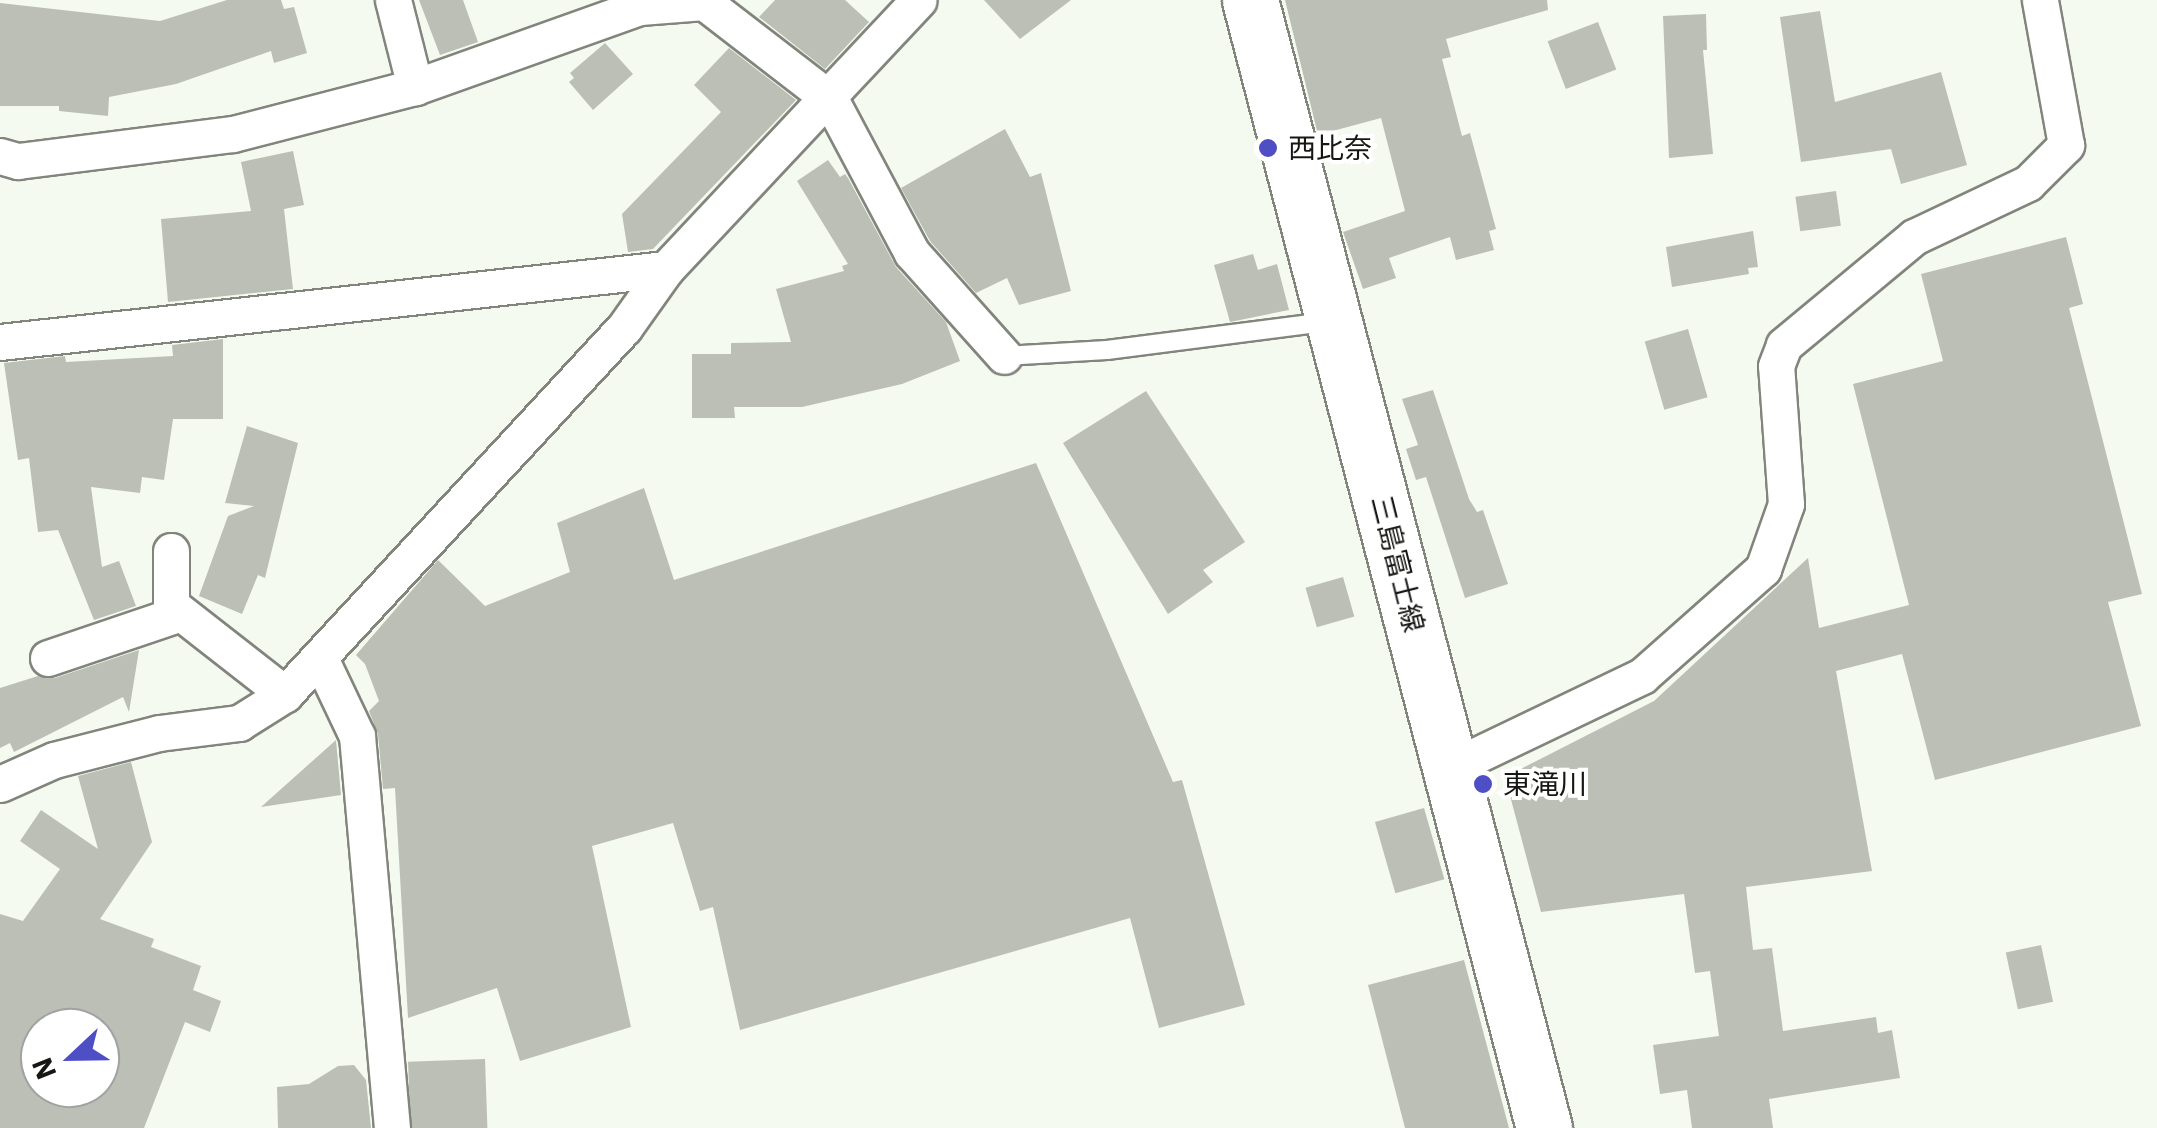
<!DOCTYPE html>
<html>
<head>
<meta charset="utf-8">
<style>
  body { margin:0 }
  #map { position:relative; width:2157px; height:1128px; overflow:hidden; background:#f5faf0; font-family:"IBM Plex Sans","Noto Sans JP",sans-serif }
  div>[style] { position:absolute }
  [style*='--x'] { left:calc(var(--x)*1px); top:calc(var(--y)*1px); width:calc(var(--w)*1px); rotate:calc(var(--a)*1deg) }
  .building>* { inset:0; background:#bbbfb5; transform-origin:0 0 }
  .roads { filter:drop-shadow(2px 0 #81857c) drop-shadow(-2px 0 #81857c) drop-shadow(0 2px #81857c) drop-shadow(0 -2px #81857c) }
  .lane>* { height:18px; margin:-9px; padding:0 9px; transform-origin:9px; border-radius:9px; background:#fff }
  .street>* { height:35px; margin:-17.5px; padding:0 17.5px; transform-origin:17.5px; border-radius:17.5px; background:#fff }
  .primary>* { height:55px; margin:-27.5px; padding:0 27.5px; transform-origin:27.5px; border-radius:27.5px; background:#fff }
  .dots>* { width:28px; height:28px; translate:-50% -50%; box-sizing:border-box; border:5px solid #fff; border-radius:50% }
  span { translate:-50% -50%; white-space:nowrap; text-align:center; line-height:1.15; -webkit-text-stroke:8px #fff; paint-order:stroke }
  .poi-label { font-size:28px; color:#151713 }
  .left { translate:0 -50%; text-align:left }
  .street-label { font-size:28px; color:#151713 }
  .north { position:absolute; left:20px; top:1008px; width:100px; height:100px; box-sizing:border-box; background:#fff; border:2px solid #a1a2a1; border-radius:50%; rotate:248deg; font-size:28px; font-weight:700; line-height:40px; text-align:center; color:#151713 }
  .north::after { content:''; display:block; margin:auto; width:35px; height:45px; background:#4e4ec5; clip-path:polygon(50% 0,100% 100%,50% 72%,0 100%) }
</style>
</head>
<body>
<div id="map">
  <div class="building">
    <div style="clip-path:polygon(227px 0,281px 0,284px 9px,294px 7px,307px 53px,274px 63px,271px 51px,176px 84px,109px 97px,108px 116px,59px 111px,59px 106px,0 106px,0 3px,160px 21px)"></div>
    <div style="clip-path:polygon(419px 0,463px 0,478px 42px,440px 55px)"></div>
    <div style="clip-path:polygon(775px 0,845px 0,869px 22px,825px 69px,759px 17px)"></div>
    <div style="clip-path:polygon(984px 0,1071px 0,1020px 39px)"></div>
    <div style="clip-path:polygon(1285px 0,1547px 0,1548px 10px,1446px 39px,1451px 57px,1442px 59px,1462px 136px,1470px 133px,1496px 229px,1489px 231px,1494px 250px,1456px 260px,1450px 237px,1389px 258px,1396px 278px,1363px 289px,1343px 232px,1405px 211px,1381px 118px,1318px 135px)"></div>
    <div style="clip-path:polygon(1820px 11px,1835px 102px,1941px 72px,1967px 165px,1901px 184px,1891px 149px,1801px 162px,1780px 17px)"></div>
    <div style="clip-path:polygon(1706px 14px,1707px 50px,1703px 50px,1713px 154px,1669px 158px,1663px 16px)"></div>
    <div style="left:1598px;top:22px;width:51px;height:54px;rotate:69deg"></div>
    <div style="clip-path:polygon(605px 43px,633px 74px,593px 110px,569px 82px,574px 78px,570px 73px)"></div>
    <div style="clip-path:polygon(729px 48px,796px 100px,653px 249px,628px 252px,622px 214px,721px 112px,694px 85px)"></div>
    <div style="clip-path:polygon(1005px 129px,1030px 177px,1041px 173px,1071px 291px,1019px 305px,1007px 278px,976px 293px,930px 241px,901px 188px)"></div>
    <div style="clip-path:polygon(293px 151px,304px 205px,284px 209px,293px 289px,168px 302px,161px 219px,251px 211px,241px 162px)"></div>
    <div style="clip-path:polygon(828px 160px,840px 177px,845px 174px,848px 178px,896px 267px,946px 322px,960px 361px,902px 384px,802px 407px,734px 407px,735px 418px,692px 418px,692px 354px,731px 354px,731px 343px,791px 342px,776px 289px,844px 271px,842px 266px,848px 264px,797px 181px)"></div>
    <div style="left:1836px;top:191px;width:35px;height:41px;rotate:82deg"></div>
    <div style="clip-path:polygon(1753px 231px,1758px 267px,1748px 268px,1749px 274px,1672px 287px,1666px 247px)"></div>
    <div style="clip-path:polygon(2066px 237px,2083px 304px,2069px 308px,2142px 594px,2108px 602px,2141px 726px,1935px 780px,1902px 654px,1836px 671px,1872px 871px,1746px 887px,1753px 950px,1772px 948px,1783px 1031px,1876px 1017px,1878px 1033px,1892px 1030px,1900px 1078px,1769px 1099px,1773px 1128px,1692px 1128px,1687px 1090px,1660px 1094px,1653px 1045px,1719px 1036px,1710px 971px,1695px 973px,1684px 894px,1541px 912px,1505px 777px,1654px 701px,1808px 558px,1819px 628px,1909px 605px,1853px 384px,1943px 361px,1921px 274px)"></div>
    <div style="clip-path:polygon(1253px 254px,1258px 270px,1277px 264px,1289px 310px,1230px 322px,1214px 265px)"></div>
    <div style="left:1688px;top:329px;width:71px;height:45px;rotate:74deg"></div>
    <div style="clip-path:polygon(223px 339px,223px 419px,173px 419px,164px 480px,142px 477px,140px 493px,91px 487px,102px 567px,119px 561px,136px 606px,94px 620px,58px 530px,38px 532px,29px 458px,18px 460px,4px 363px,65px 356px,66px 362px,173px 356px,172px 345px)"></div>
    <div style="clip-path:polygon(1433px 390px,1469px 499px,1477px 512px,1483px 510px,1508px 584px,1465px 598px,1426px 477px,1416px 480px,1406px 449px,1418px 445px,1402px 399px)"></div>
    <div style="clip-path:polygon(1146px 391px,1245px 542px,1203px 570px,1213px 582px,1168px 614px,1063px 443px)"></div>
    <div style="clip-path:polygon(247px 426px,298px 443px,265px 578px,258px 575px,242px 614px,199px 596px,228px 516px,254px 506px,225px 503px)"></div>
    <div style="clip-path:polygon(1036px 463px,1173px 782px,1182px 780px,1245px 1005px,1159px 1028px,1130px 918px,740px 1030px,713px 907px,700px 911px,673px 823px,592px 846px,631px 1027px,520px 1061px,497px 988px,408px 1018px,395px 788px,383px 789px,378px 734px,369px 711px,379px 701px,365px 664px,356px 655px,438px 560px,485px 606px,570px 572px,557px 523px,644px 488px,674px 580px)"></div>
    <div style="left:1343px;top:577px;width:41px;height:39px;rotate:74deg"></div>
    <div style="clip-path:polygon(139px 650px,129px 712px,123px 697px,14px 752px,10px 743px,0 748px,0 688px,38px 676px,55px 678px)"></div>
    <div style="clip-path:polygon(336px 740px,341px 795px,261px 807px)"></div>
    <div style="clip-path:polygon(evenodd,131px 762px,152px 842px,100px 919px,154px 939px,151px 947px,201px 966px,193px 990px,221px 1001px,210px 1032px,185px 1022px,144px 1128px,0 1128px,0 914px,23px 921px,60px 869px,20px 841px,41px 810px,98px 849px,78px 776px,131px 762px,40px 1028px,100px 1028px,100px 1088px,40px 1088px,40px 1028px)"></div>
    <div style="left:1424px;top:808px;width:74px;height:51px;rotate:74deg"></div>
    <div style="left:2041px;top:945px;width:58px;height:36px;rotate:78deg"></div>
    <div style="clip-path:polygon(1464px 960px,1509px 1128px,1405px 1128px,1368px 985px)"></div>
    <div style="left:485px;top:1059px;width:69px;height:77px;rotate:88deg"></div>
    <div style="clip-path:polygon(354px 1065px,366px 1080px,371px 1128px,278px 1128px,277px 1087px,309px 1084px,338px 1066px)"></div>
  </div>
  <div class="roads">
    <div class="lane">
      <div style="--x:1004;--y:356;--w:103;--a:-3.3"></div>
      <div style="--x:1107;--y:350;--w:221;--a:-7.3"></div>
    </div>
    <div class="street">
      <div style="--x:393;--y:0;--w:90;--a:75.8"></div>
      <div style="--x:0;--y:156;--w:19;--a:16"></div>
      <div style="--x:18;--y:161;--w:217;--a:-7.2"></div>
      <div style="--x:233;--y:134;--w:188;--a:-14.5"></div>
      <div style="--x:415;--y:87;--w:239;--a:-19.6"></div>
      <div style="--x:640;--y:7;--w:64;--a:-4.5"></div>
      <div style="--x:704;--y:2;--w:159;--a:37.6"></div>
      <div style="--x:830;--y:99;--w:174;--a:62"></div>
      <div style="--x:912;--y:253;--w:138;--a:48.2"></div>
      <div style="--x:0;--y:342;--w:670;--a:-6.26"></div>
      <div style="--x:171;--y:551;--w:54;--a:90"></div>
      <div style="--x:171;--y:605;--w:145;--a:38"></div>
      <div style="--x:48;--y:658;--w:140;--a:-18.7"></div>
      <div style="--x:320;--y:658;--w:86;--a:64.6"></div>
      <div style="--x:357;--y:736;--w:394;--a:84.9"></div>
      <div style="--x:1450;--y:768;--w:213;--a:-25.6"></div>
      <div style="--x:1642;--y:676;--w:162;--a:-41.5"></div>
      <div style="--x:1763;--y:569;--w:69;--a:-70.5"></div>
      <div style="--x:1786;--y:504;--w:138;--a:-94.1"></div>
      <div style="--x:1776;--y:366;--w:22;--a:-69"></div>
      <div style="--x:1784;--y:345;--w:169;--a:-39.7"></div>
      <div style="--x:1914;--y:237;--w:126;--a:-25.3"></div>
      <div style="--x:2028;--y:183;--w:54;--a:-45"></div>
      <div style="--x:2066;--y:145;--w:147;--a:-100.2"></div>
      <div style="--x:0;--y:784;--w:59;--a:-24"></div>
      <div style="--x:54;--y:760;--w:108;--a:-14.4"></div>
      <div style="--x:159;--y:733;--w:81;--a:-7.1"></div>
      <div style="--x:239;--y:723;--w:54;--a:-32.2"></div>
      <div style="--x:285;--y:694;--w:499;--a:-47.2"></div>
      <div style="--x:624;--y:328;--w:72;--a:-54.6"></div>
      <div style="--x:666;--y:269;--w:369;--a:-46.8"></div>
    </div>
    <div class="primary">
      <div style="--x:1250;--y:0;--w:1166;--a:75.39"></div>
    </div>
  </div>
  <div class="dots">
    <div style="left:1268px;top:148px;background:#4e4ec5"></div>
    <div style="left:1483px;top:784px;background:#4e4ec5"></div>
  </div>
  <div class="poi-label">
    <span class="left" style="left:1288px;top:148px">西比奈</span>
    <span class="left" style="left:1503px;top:784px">東滝川</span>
  </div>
  <div class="street-label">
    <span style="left:1398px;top:564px;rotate:76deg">三島富士線</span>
  </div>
  <div class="north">N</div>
</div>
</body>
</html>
